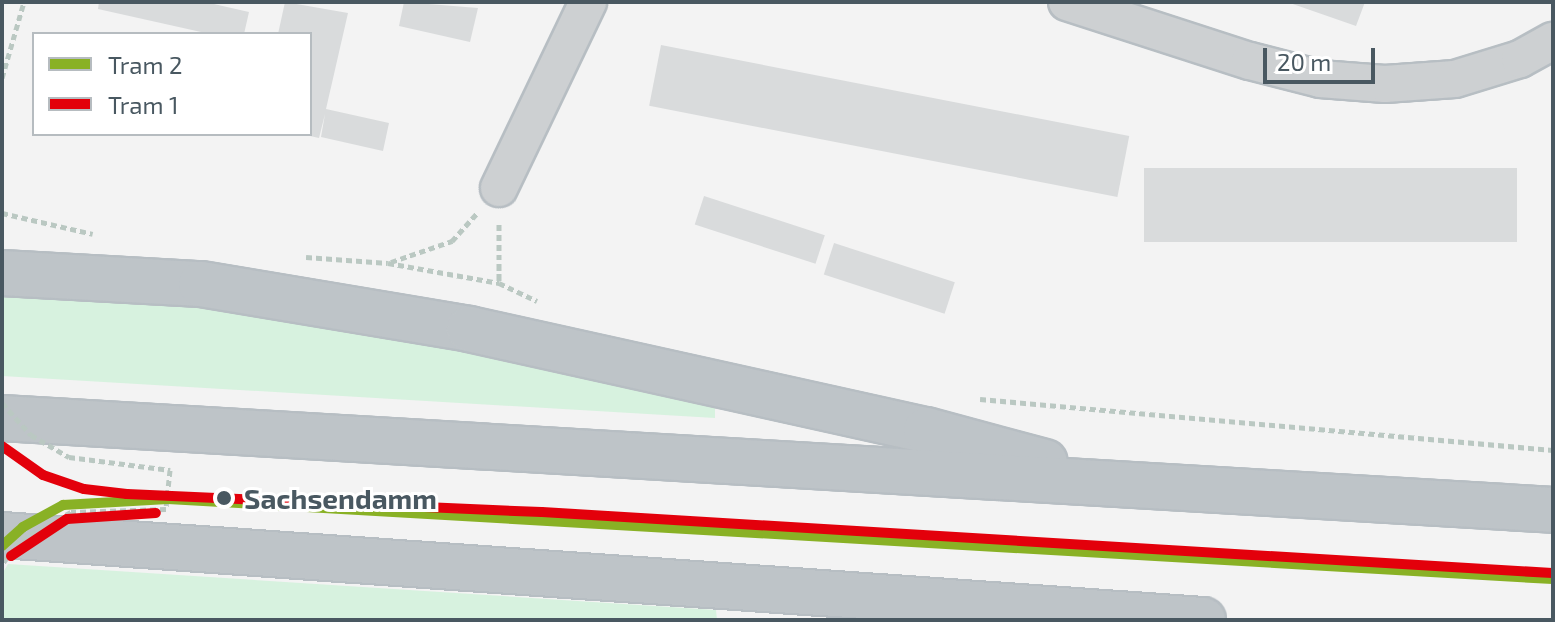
<!DOCTYPE html>
<html>
<head>
<meta charset="utf-8">
<style>
  body { margin:0 }
  #map { position:relative; width:1555px; height:622px; overflow:hidden; background:#f3f3f3; font-family:"Exo 2",sans-serif }
  div>[style] { position:absolute }
  [style*='--x'] { left:calc(var(--x)*1px); top:calc(var(--y)*1px); width:calc(var(--w)*1px); rotate:calc(var(--a)*1deg) }
  .green>* { inset:0; background:#d7f2df }
  .building>* { inset:0; background:#d9dbdc; transform-origin:0 0 }
  .path>* { height:5px; margin-top:-2.5px; transform-origin:0; background:repeating-linear-gradient(90deg,#bac8c2 0 6px,transparent 0 10px) }
  .roads { filter:drop-shadow(2px 0 #b7bec3) drop-shadow(-2px 0 #b7bec3) drop-shadow(0 2px #b7bec3) drop-shadow(0 -2px #b7bec3) }
  .minor>* { height:36px; margin:-18px; padding:0 18px; transform-origin:18px; border-radius:18px; background:#cdd0d2 }
  .highway>* { height:44px; margin:-22px; padding:0 22px; transform-origin:22px; border-radius:22px; background:#bec4c8 }
  .path-bridge>* { height:5px; margin-top:-2.5px; transform-origin:0; background:repeating-linear-gradient(90deg,#bac8c2 0 6px,transparent 0 10px) }
  .tram-1>* { height:10px; margin:-5px; padding:0 5px; transform-origin:5px; border-radius:5px; background:#89b125 }
  .tram-2>* { height:10px; margin:-5px; padding:0 5px; transform-origin:5px; border-radius:5px; background:#e3000b }
  .dots>* { width:22px; height:22px; translate:-50% -50%; box-sizing:border-box; border:4px solid #fff; border-radius:50% }
  span { translate:-50% -50%; white-space:nowrap; text-align:center; line-height:1.15; -webkit-text-stroke:6px #fff; paint-order:stroke }
  .stop-label { font-size:28px; color:#495861; font-weight:700 }
  .left { translate:0 -50%; text-align:left }
  .frame { position:absolute; inset:0; border:4px solid #495861; pointer-events:none }
  .legend { position:absolute; left:32px; top:32px; width:280px; height:104px; box-sizing:border-box; background:#fff; border:2px solid #b6bcc0; margin:0; padding:10px 14px; list-style:none; font-size:24px; color:#495861 }
  .legend li { display:flex; align-items:center; gap:16px; height:40px }
  .legend b { width:40px; border:2px solid #b6bcc0 }
  .scale { position:absolute; left:1263px; top:48px; width:112px; height:36px; box-sizing:border-box; border:4px solid #495861; border-top:0; padding-left:10px; font-size:24px; line-height:28px; white-space:nowrap; color:#495861; -webkit-text-stroke:6px #fff; paint-order:stroke }
</style>
</head>
<body>
<div id="map">
  <div class="green">
    <div style="clip-path:polygon(2px 290px,343px 321px,715px 400px,715px 418px,2px 376px)"></div>
    <div style="clip-path:polygon(8px 564px,716px 610px,717px 620px,2px 620px,2px 574px)"></div>
  </div>
  <div class="building">
    <div style="clip-path:polygon(99px 2px,205px 2px,249px 12px,244px 34px,210px 34px,98px 9px)"></div>
    <div style="clip-path:polygon(285px 2px,348px 13px,326px 109px,389px 123px,383px 151px,321px 137px,325px 114px,319px 138px,310px 136px,310px 34px,278px 34px)"></div>
    <div style="clip-path:polygon(404px 2px,478px 8px,470px 42px,399px 26px)"></div>
    <div style="clip-path:polygon(1287px 2px,1365px 2px,1356px 26px)"></div>
    <div style="left:661px;top:45px;width:477px;height:62px;rotate:11deg"></div>
    <div style="left:1144px;top:168px;width:373px;height:74px"></div>
    <div style="left:704px;top:196px;width:127px;height:30px;rotate:18deg"></div>
    <div style="left:834px;top:243px;width:127px;height:33px;rotate:18deg"></div>
  </div>
  <div class="path">
    <div style="--x:2;--y:78;--w:79;--a:-73.9"></div>
    <div style="--x:2;--y:213;--w:93;--a:13"></div>
    <div style="--x:499;--y:224;--w:59;--a:90"></div>
    <div style="--x:306;--y:257;--w:82;--a:4.2"></div>
    <div style="--x:388;--y:263;--w:113;--a:10.2"></div>
    <div style="--x:499;--y:283;--w:42;--a:25.3"></div>
    <div style="--x:391;--y:262;--w:65;--a:-19"></div>
    <div style="--x:452;--y:241;--w:38;--a:-48"></div>
    <div style="--x:980;--y:399;--w:575;--a:5.09"></div>
  </div>
  <div class="roads">
    <div class="minor">
      <div style="--x:1067;--y:2;--w:192;--a:17.9"></div>
      <div style="--x:1250;--y:61;--w:72;--a:14.4"></div>
      <div style="--x:1320;--y:79;--w:65;--a:4.4"></div>
      <div style="--x:1385;--y:84;--w:70;--a:-4.1"></div>
      <div style="--x:1455;--y:79;--w:68;--a:-17.1"></div>
      <div style="--x:1520;--y:59;--w:38;--a:-29"></div>
      <div style="--x:499;--y:188;--w:206;--a:-64.4"></div>
    </div>
    <div class="highway">
      <div style="--x:2;--y:273;--w:199;--a:3.2"></div>
      <div style="--x:201;--y:284;--w:272;--a:9.5"></div>
      <div style="--x:469;--y:329;--w:468;--a:12.5"></div>
      <div style="--x:926;--y:430;--w:123;--a:15.1"></div>
      <div style="--x:2;--y:418;--w:1554;--a:3.39"></div>
      <div style="--x:2;--y:535;--w:1204;--a:4.05"></div>
    </div>
  </div>
  <div class="path-bridge">
    <div style="--x:2;--y:403;--w:43;--a:47.8"></div>
    <div style="--x:31;--y:435;--w:44;--a:30.1"></div>
    <div style="--x:69;--y:457;--w:102;--a:7.3"></div>
    <div style="--x:170;--y:470;--w:39;--a:96"></div>
    <div style="--x:166;--y:509;--w:95;--a:178.2"></div>
    <div style="--x:71;--y:512;--w:60;--a:150.9"></div>
    <div style="--x:19;--y:541;--w:29;--a:126"></div>
  </div>
  <div class="tram-1">
    <div style="--x:2;--y:546;--w:28;--a:-42"></div>
    <div style="--x:23;--y:527;--w:46;--a:-28.8"></div>
    <div style="--x:63;--y:505;--w:105;--a:-3.3"></div>
    <div style="--x:168;--y:499;--w:1387;--a:3.31"></div>
  </div>
  <div class="tram-2">
    <div style="--x:2;--y:446;--w:50;--a:35.3"></div>
    <div style="--x:43;--y:475;--w:43;--a:18.9"></div>
    <div style="--x:84;--y:489;--w:43;--a:6.6"></div>
    <div style="--x:127;--y:494;--w:415;--a:2.5"></div>
    <div style="--x:542;--y:512;--w:1012;--a:3.46"></div>
    <div style="--x:11;--y:556;--w:67;--a:-33.5"></div>
    <div style="--x:67;--y:519;--w:89;--a:-3.9"></div>
  </div>
  <div class="dots">
    <div style="left:224px;top:498px;background:#495861"></div>
  </div>
  <div class="stop-label">
    <span class="left" style="left:244px;top:498px">Sachsendamm</span>
  </div>
  <div class="frame"></div>
  <ul class="legend">
  <li><b style="height:10px;background:#89b125"></b>Tram 2</li>
  <li><b style="height:10px;background:#e3000b"></b>Tram 1</li>
  </ul>
  <div class="scale">20 m</div>
</div>
</body>
</html>
